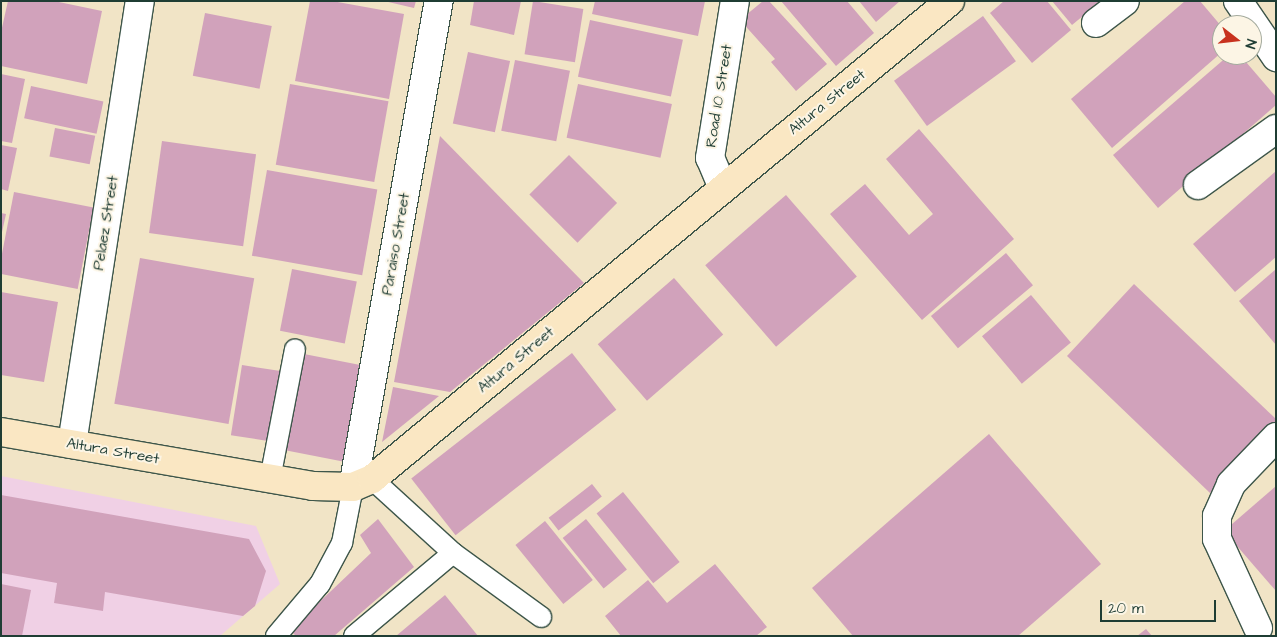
<!DOCTYPE html>
<html>
<head>
<meta charset="utf-8">
<style>
  body { margin:0 }
  #map { position:relative; width:1277px; height:637px; overflow:hidden; background:#f1e4c6; font-family:"Architects Daughter",sans-serif }
  div>[style] { position:absolute }
  [style*='--x'] { left:calc(var(--x)*1px); top:calc(var(--y)*1px); width:calc(var(--w)*1px); rotate:calc(var(--a)*1deg) }
  .built>* { inset:0; background:#f0d0e5 }
  .building>* { inset:0; background:#d1a2bb; transform-origin:0 0 }
  .roads { filter:drop-shadow(1px 0 #3e564a) drop-shadow(-1px 0 #3e564a) drop-shadow(0 1px #3e564a) drop-shadow(0 -1px #3e564a) }
  .lane>* { height:20px; margin:-10px; padding:0 10px; transform-origin:10px; border-radius:10px; background:#fff }
  .street>* { height:28px; margin:-14px; padding:0 14px; transform-origin:14px; border-radius:14px; background:#fff }
  .secondary>* { height:28px; margin:-14px; padding:0 14px; transform-origin:14px; border-radius:14px; background:#fae7c3 }
  span { translate:-50% -50%; white-space:nowrap; text-align:center; line-height:1.15; -webkit-text-stroke:4px #fcf5e5; paint-order:stroke }
  .street-label { font-size:15px; color:#1f3d34 }
  .frame { position:absolute; inset:0; border:2px solid #1f3d34; pointer-events:none }
  .north { position:absolute; left:1212px; top:15px; width:50px; height:50px; box-sizing:border-box; background:#fcf5e5; border:1px solid #a4ab9e; border-radius:50%; rotate:106deg; font-size:14px; font-weight:700; line-height:20px; text-align:center; color:#1f3d34 }
  .north::after { content:''; display:block; margin:auto; width:18px; height:22px; background:#c8321e; clip-path:polygon(50% 0,100% 100%,50% 72%,0 100%) }
  .scale { position:absolute; left:1100px; top:600px; width:116px; height:22px; box-sizing:border-box; border:2px solid #1f3d34; border-top:0; padding-left:6px; font-size:15px; line-height:18px; white-space:nowrap; color:#1f3d34; -webkit-text-stroke:4px #fcf5e5; paint-order:stroke }
</style>
</head>
<body>
<div id="map">
  <div class="built">
    <div style="clip-path:polygon(1px 476px,256px 526px,280px 584px,220px 636px,1px 636px)"></div>
  </div>
  <div class="building">
    <div style="clip-path:polygon(8px 1px,54px 1px,102px 11px,87px 84px,1px 66px,1px 32px)"></div>
    <div style="clip-path:polygon(310px 1px,332px 1px,404px 14px,389px 99px,295px 81px)"></div>
    <div style="clip-path:polygon(384px 1px,416px 1px,414px 8px)"></div>
    <div style="clip-path:polygon(474px 1px,521px 1px,514px 35px,470px 25px)"></div>
    <div style="left:533px;top:1px;width:51px;height:54px;rotate:9deg"></div>
    <div style="clip-path:polygon(595px 1px,705px 1px,698px 36px,592px 14px)"></div>
    <div style="clip-path:polygon(763px 1px,769px 1px,827px 64px,796px 91px,771px 62px,775px 59px,740px 20px)"></div>
    <div style="clip-path:polygon(781px 1px,847px 1px,874px 33px,836px 66px)"></div>
    <div style="clip-path:polygon(859px 1px,900px 1px,876px 22px)"></div>
    <div style="clip-path:polygon(1004px 1px,1047px 1px,1071px 30px,1032px 63px,990px 13px)"></div>
    <div style="clip-path:polygon(1052px 1px,1101px 1px,1072px 25px)"></div>
    <div style="clip-path:polygon(1185px 1px,1200px 1px,1222px 27px,1222px 52px,1112px 148px,1071px 99px)"></div>
    <div style="left:205px;top:13px;width:68px;height:64px;rotate:11deg"></div>
    <div style="left:983px;top:16px;width:56px;height:110px;rotate:54deg"></div>
    <div style="left:590px;top:20px;width:95px;height:58px;rotate:12deg"></div>
    <div style="left:468px;top:52px;width:43px;height:73px;rotate:12deg"></div>
    <div style="clip-path:polygon(1229px 55px,1240px 55px,1276px 97px,1276px 105px,1158px 208px,1113px 155px)"></div>
    <div style="left:515px;top:60px;width:56px;height:72px;rotate:11deg"></div>
    <div style="clip-path:polygon(1px 74px,25px 79px,12px 143px,1px 141px)"></div>
    <div style="left:290px;top:84px;width:100px;height:82px;rotate:10deg"></div>
    <div style="left:578px;top:84px;width:96px;height:55px;rotate:12deg"></div>
    <div style="left:31px;top:86px;width:74px;height:33px;rotate:12deg"></div>
    <div style="left:55px;top:128px;width:41px;height:29px;rotate:11deg"></div>
    <div style="clip-path:polygon(919px 129px,1014px 239px,922px 320px,830px 214px,865px 184px,909px 235px,933px 214px,886px 159px)"></div>
    <div style="clip-path:polygon(440px 136px,584px 283px,450px 392px,394px 382px)"></div>
    <div style="left:162px;top:141px;width:95px;height:93px;rotate:8deg"></div>
    <div style="clip-path:polygon(1px 145px,17px 148px,8px 191px,1px 189px)"></div>
    <div style="left:569px;top:155px;width:68px;height:56px;rotate:45deg"></div>
    <div style="left:267px;top:170px;width:112px;height:87px;rotate:10deg"></div>
    <div style="clip-path:polygon(1276px 171px,1276px 257px,1235px 292px,1193px 244px)"></div>
    <div style="left:14px;top:192px;width:81px;height:83px;rotate:11deg"></div>
    <div style="left:786px;top:195px;width:108px;height:107px;rotate:49deg"></div>
    <div style="clip-path:polygon(1px 213px,6px 214px,2px 232px,1px 232px)"></div>
    <div style="left:1006px;top:253px;width:42px;height:98px;rotate:50deg"></div>
    <div style="left:140px;top:258px;width:116px;height:148px;rotate:10deg"></div>
    <div style="left:292px;top:269px;width:66px;height:63px;rotate:11deg"></div>
    <div style="clip-path:polygon(1276px 269px,1276px 345px,1239px 301px)"></div>
    <div style="left:674px;top:278px;width:75px;height:101px;rotate:49deg"></div>
    <div style="clip-path:polygon(1134px 284px,1276px 419px,1276px 423px,1210px 493px,1067px 356px)"></div>
    <div style="clip-path:polygon(1px 292px,58px 302px,44px 382px,1px 375px)"></div>
    <div style="left:1031px;top:295px;width:62px;height:64px;rotate:50deg"></div>
    <div style="left:572px;top:353px;width:72px;height:204px;rotate:52deg"></div>
    <div style="left:304px;top:354px;width:60px;height:98px;rotate:11deg"></div>
    <div style="left:242px;top:365px;width:39px;height:71px;rotate:9deg"></div>
    <div style="clip-path:polygon(393px 387px,439px 396px,382px 442px)"></div>
    <div style="clip-path:polygon(989px 434px,1101px 564px,1018px 636px,853px 636px,812px 588px)"></div>
    <div style="left:592px;top:484px;width:16px;height:55px;rotate:52deg"></div>
    <div style="clip-path:polygon(1276px 486px,1276px 591px,1224px 531px)"></div>
    <div style="left:623px;top:492px;width:90px;height:34px;rotate:51deg"></div>
    <div style="clip-path:polygon(1px 495px,249px 539px,266px 571px,255px 606px,243px 616px,105px 592px,103px 611px,54px 603px,57px 583px,1px 573px)"></div>
    <div style="clip-path:polygon(378px 519px,414px 567px,334px 636px,296px 636px,290px 630px,371px 553px,360px 535px)"></div>
    <div style="left:586px;top:519px;width:65px;height:30px;rotate:51deg"></div>
    <div style="left:545px;top:521px;width:76px;height:38px;rotate:51deg"></div>
    <div style="clip-path:polygon(715px 564px,767px 627px,756px 636px,621px 636px,605px 616px,648px 580px,667px 603px)"></div>
    <div style="clip-path:polygon(1px 584px,31px 590px,22px 636px,1px 636px)"></div>
    <div style="clip-path:polygon(445px 595px,478px 636px,396px 636px)"></div>
    <div style="clip-path:polygon(1146px 629px,1152px 636px,1137px 636px)"></div>
  </div>
  <div class="roads">
    <div class="lane">
      <div style="--x:270;--y:479;--w:132;--a:-79.1"></div>
      <div style="--x:372;--y:479;--w:110;--a:42.4"></div>
      <div style="--x:453;--y:553;--w:109;--a:36"></div>
      <div style="--x:276;--y:636;--w:68;--a:-49.8"></div>
      <div style="--x:320;--y:584;--w:47;--a:-61.8"></div>
      <div style="--x:342;--y:543;--w:57;--a:-78.9"></div>
      <div style="--x:354;--y:636;--w:129;--a:-40"></div>
    </div>
    <div class="street">
      <div style="--x:1238;--y:1;--w:68;--a:55.8"></div>
      <div style="--x:1096;--y:23;--w:36;--a:-37"></div>
      <div style="--x:1198;--y:185;--w:96;--a:-35.7"></div>
      <div style="--x:723;--y:188;--w:33;--a:-113"></div>
      <div style="--x:710;--y:158;--w:159;--a:-81"></div>
      <div style="--x:72;--y:444;--w:448;--a:-81.3"></div>
      <div style="--x:353;--y:487;--w:494;--a:-80"></div>
      <div style="--x:1258;--y:628;--w:98;--a:-114.7"></div>
      <div style="--x:1217;--y:539;--w:23;--a:-90"></div>
      <div style="--x:1217;--y:516;--w:35;--a:-66"></div>
      <div style="--x:1231;--y:484;--w:65;--a:-46.2"></div>
    </div>
    <div class="secondary">
      <div style="--x:1;--y:432;--w:317;--a:9.8"></div>
      <div style="--x:313;--y:486;--w:40;--a:1.4"></div>
      <div style="--x:353;--y:487;--w:21;--a:-23"></div>
      <div style="--x:372;--y:479;--w:750;--a:-39.59"></div>
    </div>
  </div>
  <div class="street-label">
    <span style="left:719px;top:96px;rotate:-81deg">Road 10 Street</span>
    <span style="left:827px;top:102px;rotate:-39deg">Altura Street</span>
    <span style="left:106px;top:223px;rotate:-81deg">Pelaez Street</span>
    <span style="left:396px;top:244px;rotate:-80deg">Paraiso Street</span>
    <span style="left:516px;top:360px;rotate:-40deg">Altura Street</span>
    <span style="left:113px;top:451px;rotate:10deg">Altura Street</span>
  </div>
  <div class="frame"></div>
  <div class="north">N</div>
  <div class="scale">20 m</div>
</div>
</body>
</html>
